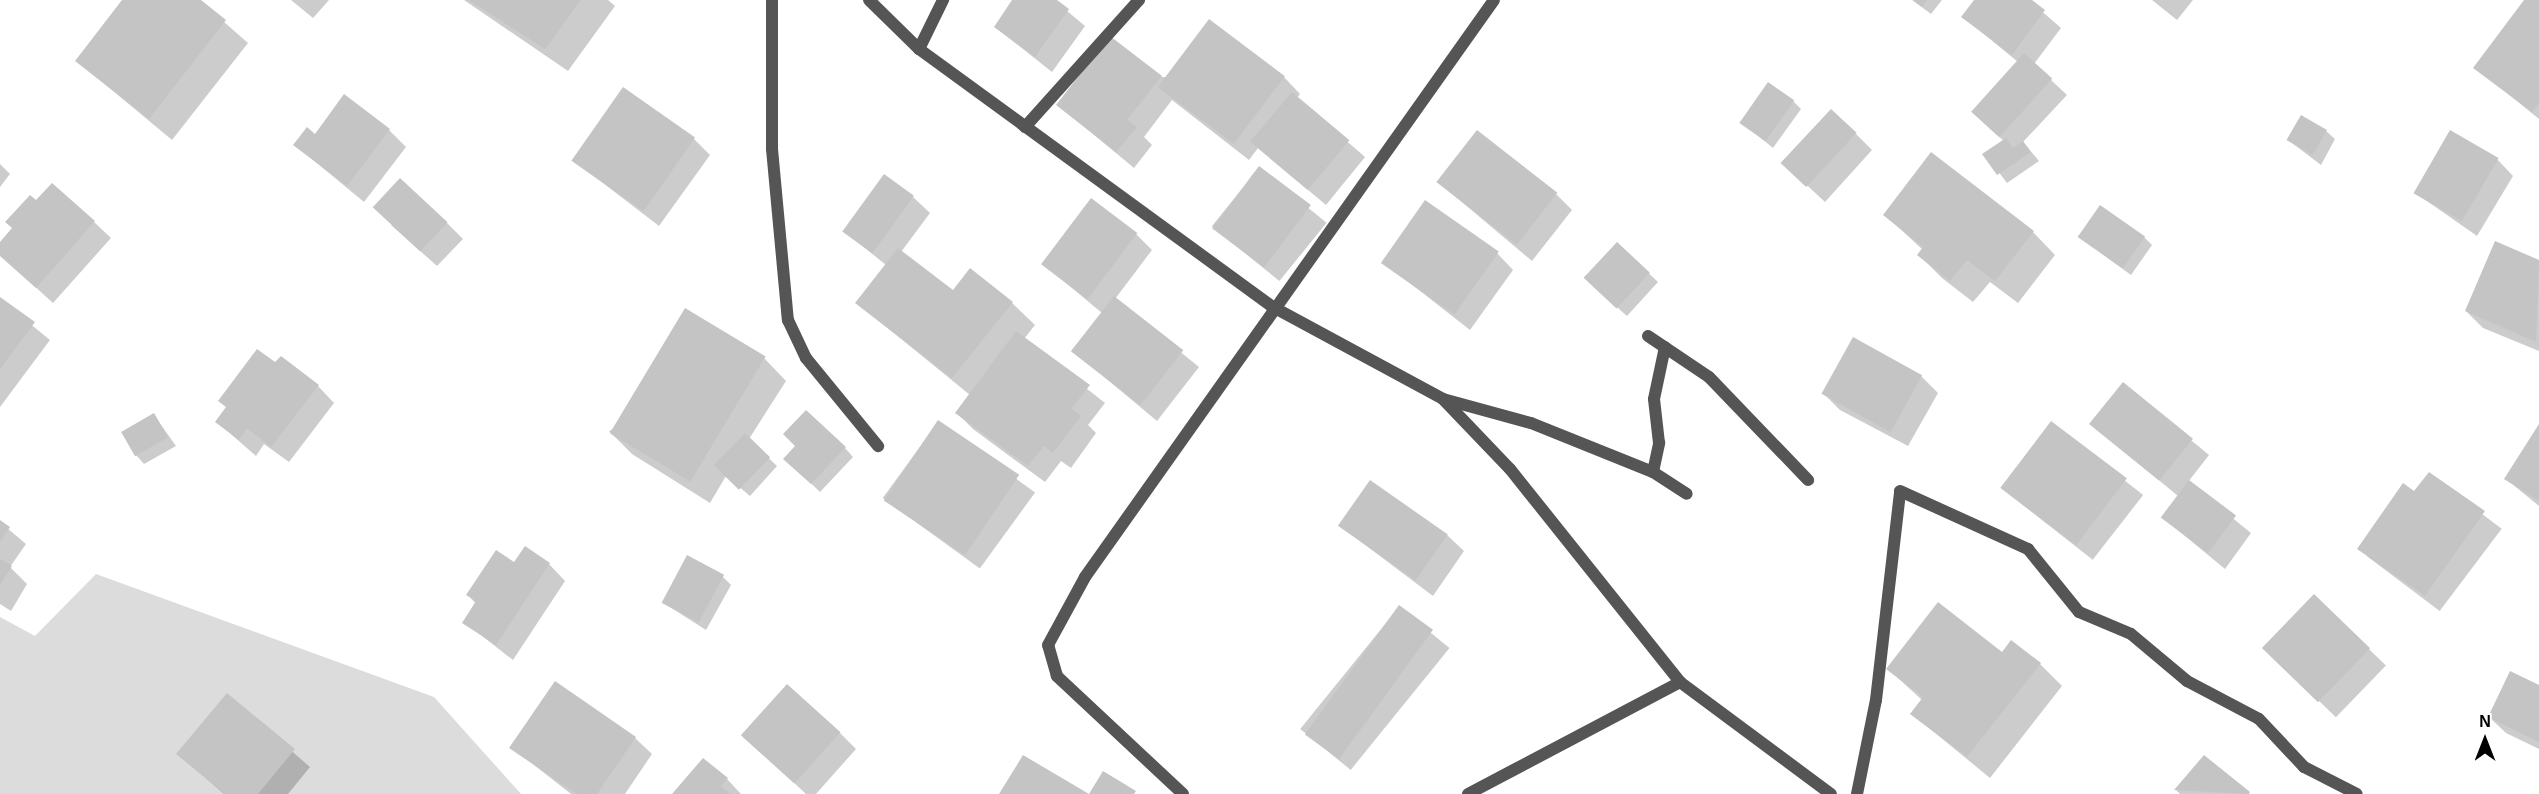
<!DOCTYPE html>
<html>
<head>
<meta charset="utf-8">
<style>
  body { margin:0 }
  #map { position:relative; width:2539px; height:794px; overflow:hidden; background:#fff; font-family:Helvetica,sans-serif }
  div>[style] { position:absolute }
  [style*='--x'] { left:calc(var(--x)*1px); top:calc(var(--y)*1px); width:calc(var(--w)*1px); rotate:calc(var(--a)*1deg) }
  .green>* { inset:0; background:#dcdcdc }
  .shadow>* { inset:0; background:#0003; transform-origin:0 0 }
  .building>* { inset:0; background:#c4c4c4; transform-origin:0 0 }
  .street>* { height:12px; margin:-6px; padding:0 6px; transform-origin:6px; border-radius:6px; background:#555 }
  span { translate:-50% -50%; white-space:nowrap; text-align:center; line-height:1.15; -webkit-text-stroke:5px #fff; paint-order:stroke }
  .north { position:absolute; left:2455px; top:710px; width:60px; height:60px; -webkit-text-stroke:4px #fff; paint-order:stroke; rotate:0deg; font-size:16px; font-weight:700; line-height:24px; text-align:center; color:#000 }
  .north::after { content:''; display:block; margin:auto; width:21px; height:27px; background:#000; clip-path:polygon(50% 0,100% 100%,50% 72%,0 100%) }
</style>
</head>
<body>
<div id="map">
  <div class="green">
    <div style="clip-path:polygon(96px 574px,434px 697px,521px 794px,0 794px,0 617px,35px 636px)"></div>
  </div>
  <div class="shadow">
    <div style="clip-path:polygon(124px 0,199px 0,248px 43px,172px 140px,77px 61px)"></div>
    <div style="clip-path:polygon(291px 0,329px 0,313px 18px)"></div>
    <div style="clip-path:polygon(464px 0,608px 0,615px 6px,568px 71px)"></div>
    <div style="clip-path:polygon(1014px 0,1054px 0,1085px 26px,1052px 72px,995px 27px)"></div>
    <div style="clip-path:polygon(1912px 0,1942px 0,1931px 14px)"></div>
    <div style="clip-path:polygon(1976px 0,2029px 0,2061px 28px,2034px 64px,2067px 95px,2023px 142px,2039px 161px,2007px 183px,1985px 154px,2004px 141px,1989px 128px,2018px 62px,1963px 17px)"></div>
    <div style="clip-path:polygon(2152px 0,2193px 0,2177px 20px)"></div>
    <div style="clip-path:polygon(2526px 0,2539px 0,2539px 119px,2475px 67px)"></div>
    <div style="clip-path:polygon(1161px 77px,1284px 77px,1300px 94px,1297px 98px,1365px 157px,1326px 205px,1258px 148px,1249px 160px,1172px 100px,1144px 137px,1152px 145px,1134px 168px,1058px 105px)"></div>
    <div style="clip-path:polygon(1793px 101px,1801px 109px,1773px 148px,1741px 122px)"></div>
    <div style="clip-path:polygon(389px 130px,406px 147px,364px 202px,295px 145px,315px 136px)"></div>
    <div style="clip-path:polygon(2326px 131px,2335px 139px,2321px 165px,2288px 140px)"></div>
    <div style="clip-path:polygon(1856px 134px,1872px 150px,1825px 202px,1783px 163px)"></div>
    <div style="clip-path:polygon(694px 139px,710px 155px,659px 226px,573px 160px)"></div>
    <div style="clip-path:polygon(2497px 159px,2513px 176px,2477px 236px,2414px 192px)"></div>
    <div style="clip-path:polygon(0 164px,10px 174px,0 187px)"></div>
    <div style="left:1259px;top:168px;width:87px;height:75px;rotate:39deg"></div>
    <div style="clip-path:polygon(1438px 182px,1556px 194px,1572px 210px,1532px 261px)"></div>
    <div style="clip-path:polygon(913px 197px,930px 213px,901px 252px,953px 292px,1012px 303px,1035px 325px,1024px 339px,1105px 403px,1088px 425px,1096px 433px,1071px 468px,1061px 461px,1045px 482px,973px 429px,957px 413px,970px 395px,857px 303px,886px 265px,845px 232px)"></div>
    <div style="clip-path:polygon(36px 203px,94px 222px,111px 238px,53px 303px,0 255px,0 244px)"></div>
    <div style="clip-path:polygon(1885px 215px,2033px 232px,2055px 255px,2018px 303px,1990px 282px,1973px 302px,1942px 278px,1919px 255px,1923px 250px)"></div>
    <div style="clip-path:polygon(447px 223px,463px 239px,437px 266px,391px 225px)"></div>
    <div style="clip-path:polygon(1136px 234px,1152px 250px,1115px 299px,1199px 367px,1157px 421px,1072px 350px,1102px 313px,1043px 264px)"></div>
    <div style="clip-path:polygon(2079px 237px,2144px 237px,2152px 245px,2131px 275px)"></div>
    <div style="clip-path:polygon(2495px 243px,2539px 262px,2539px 351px,2483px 328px,2466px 311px)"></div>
    <div style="clip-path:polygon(1617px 244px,1658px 282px,1627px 316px,1594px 287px)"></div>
    <div style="clip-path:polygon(1497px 253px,1513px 270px,1470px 330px,1383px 262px)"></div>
    <div style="clip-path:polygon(0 299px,50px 340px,0 407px)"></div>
    <div style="clip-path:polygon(764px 358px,786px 381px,749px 439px,777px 466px,750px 496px,726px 476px,710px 503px,632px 454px,609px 431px)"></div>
    <div style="clip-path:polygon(275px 364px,318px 386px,334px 403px,289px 462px,264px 444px,256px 456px,217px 422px)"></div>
    <div style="clip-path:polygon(1921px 376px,1938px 393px,1908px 446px,1840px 410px,1824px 394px)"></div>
    <div style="clip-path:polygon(2123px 384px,2209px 455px,2188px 482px,2251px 533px,2225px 569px,2162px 517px,2178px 496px,2091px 424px)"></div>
    <div style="clip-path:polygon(154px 415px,176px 446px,144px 464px,136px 455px)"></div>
    <div style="left:938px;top:422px;width:120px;height:94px;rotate:36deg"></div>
    <div style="left:2051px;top:423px;width:117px;height:82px;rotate:38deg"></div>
    <div style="clip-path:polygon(2539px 427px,2539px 506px,2506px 479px)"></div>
    <div style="clip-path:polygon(797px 446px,845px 448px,853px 457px,820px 492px,794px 467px)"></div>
    <div style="left:2429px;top:474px;width:91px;height:103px;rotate:37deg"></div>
    <div style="clip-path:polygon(0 522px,26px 544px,10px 567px,27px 584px,11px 611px,0 604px)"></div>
    <div style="clip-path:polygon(1340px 526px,1447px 535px,1464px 551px,1433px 596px)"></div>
    <div style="clip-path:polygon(515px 564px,549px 564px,565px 581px,513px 660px,464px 622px,476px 604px,468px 595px)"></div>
    <div style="clip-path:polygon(723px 577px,731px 585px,706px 630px,662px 602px)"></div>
    <div style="left:2314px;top:596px;width:100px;height:72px;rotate:44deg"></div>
    <div style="left:1399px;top:607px;width:65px;height:157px;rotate:39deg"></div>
    <div style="clip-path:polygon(2002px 654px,2040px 664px,2062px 686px,1990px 778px,1912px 714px,1922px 700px,1888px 669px)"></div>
    <div style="clip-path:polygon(2539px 686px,2539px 749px,2506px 733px,2489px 717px)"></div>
    <div style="clip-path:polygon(227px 695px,310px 767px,288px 794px,224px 794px,178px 754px)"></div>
    <div style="clip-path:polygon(840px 733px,856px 749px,816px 794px,806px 794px,760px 751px)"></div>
    <div style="clip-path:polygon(635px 738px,652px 754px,625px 794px,571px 794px,511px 747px)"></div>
    <div style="clip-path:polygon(2204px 757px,2249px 794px,2180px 794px,2176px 790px)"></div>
    <div style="clip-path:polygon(727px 779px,741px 794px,674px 794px)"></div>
  </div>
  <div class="building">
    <div style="clip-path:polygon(122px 0,201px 0,226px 20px,149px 119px,75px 61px)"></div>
    <div style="clip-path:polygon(469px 0,581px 0,545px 49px)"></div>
    <div style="clip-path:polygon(1012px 0,1057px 0,1069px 9px,1035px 57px,994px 27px)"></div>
    <div style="clip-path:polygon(1913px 0,1927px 0,1922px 7px)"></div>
    <div style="clip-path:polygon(1974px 0,2032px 0,2045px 10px,2012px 55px,1961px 17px)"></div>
    <div style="clip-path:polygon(2524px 0,2539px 0,2539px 103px,2532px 112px,2473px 68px)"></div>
    <div style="left:1209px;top:19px;width:95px;height:85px;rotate:37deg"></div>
    <div style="clip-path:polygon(1110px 36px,1162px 76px,1127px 120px,1137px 127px,1116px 152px,1056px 105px)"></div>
    <div style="left:2024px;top:53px;width:38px;height:79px;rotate:42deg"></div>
    <div style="left:1768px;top:82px;width:32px;height:50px;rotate:35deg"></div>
    <div style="left:623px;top:87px;width:88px;height:90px;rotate:35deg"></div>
    <div style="left:1292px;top:92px;width:75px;height:65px;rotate:40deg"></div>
    <div style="clip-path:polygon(344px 94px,390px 129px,347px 186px,293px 145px,307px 127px,315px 134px)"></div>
    <div style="left:1831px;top:109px;width:35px;height:74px;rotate:43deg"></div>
    <div style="left:2301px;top:115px;width:30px;height:29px;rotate:30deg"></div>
    <div style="left:1477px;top:130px;width:102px;height:66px;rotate:38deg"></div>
    <div style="left:2450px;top:130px;width:56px;height:73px;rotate:30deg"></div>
    <div style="clip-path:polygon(2006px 138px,2013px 148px,2023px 141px,2031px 152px,1997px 175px,1982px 154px)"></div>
    <div style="clip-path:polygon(1931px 152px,2034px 231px,1995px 281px,1967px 260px,1950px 281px,1917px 255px,1923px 247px,1883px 215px)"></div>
    <div style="left:1259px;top:166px;width:65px;height:78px;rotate:37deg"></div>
    <div style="left:884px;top:174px;width:37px;height:71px;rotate:36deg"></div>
    <div style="left:400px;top:178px;width:65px;height:40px;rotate:43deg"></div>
    <div style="clip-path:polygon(52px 183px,95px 221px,36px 288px,0 256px,0 242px,12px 228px,5px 222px,30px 195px,36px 200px)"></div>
    <div style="left:1091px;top:198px;width:58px;height:83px;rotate:37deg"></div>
    <div style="left:1425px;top:200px;width:90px;height:77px;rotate:35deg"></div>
    <div style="left:2100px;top:205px;width:55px;height:39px;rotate:35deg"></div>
    <div style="clip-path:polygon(2495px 241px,2539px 260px,2536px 342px,2465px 311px)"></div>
    <div style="left:1617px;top:242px;width:45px;height:49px;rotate:43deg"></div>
    <div style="clip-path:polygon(898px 248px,953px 290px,970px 268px,1013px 302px,952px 378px,855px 303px)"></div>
    <div style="left:1114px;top:296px;width:88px;height:70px;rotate:38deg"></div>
    <div style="clip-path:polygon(0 297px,35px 322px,0 369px)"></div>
    <div style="left:685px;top:308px;width:94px;height:146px;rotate:31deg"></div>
    <div style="clip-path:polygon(1016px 331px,1090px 385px,1071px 409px,1081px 416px,1053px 453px,1044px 446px,1028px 466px,955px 413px)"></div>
    <div style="left:1853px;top:337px;width:79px;height:65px;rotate:29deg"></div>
    <div style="clip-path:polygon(257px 349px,275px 362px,281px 356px,319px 385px,271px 447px,247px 428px,239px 440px,215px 422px,226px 407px,218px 401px)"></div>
    <div style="left:2123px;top:382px;width:90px;height:54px;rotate:39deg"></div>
    <div style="clip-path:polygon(806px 410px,846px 447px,811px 484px,783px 459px,795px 446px,783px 434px)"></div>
    <div style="left:154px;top:413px;width:28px;height:38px;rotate:60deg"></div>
    <div style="left:938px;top:420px;width:98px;height:97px;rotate:34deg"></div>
    <div style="left:2051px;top:421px;width:95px;height:84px;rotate:37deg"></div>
    <div style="clip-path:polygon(2539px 424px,2539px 501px,2504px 479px)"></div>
    <div style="left:745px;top:433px;width:35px;height:45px;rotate:44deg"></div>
    <div style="clip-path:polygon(2429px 472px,2485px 511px,2425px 596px,2357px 549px,2403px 483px,2414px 491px)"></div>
    <div style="left:1370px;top:480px;width:95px;height:56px;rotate:35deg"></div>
    <div style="left:2189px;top:480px;width:59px;height:47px;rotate:37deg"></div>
    <div style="clip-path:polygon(0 520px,10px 527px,0 542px)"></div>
    <div style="clip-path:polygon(525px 546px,550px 563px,496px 645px,462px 623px,476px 601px,466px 595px,496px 550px,514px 562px)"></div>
    <div style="left:687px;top:555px;width:42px;height:54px;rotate:28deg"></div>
    <div style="clip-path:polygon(0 559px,12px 566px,0 585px)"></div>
    <div style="left:2314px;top:594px;width:78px;height:75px;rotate:44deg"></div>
    <div style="clip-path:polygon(1938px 602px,2002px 652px,2011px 640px,2041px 663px,1967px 757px,1910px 714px,1923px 697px,1886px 669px)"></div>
    <div style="left:1399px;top:605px;width:42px;height:160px;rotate:36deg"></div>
    <div style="clip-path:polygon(2510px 671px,2539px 685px,2539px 742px,2488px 717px)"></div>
    <div style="clip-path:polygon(555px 681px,636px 737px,597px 794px,577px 794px,509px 748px)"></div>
    <div style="left:787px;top:684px;width:72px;height:69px;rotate:42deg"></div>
    <div style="clip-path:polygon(227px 693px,295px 749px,258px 794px,225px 794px,176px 754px)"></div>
    <div style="clip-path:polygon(1023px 755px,1089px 794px,999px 794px)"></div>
    <div style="clip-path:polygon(2204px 755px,2250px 792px,2249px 794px,2174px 790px)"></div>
    <div style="clip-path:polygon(703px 758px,728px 778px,721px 786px,730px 794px,672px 794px)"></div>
    <div style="clip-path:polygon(1103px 771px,1136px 791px,1134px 794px,1089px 794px)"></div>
  </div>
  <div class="street">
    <div style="--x:772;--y:0;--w:149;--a:90"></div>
    <div style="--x:772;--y:149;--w:172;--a:84.7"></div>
    <div style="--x:788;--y:320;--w:42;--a:64.7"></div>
    <div style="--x:806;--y:358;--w:114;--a:50.7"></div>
    <div style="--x:869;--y:0;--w:70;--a:44.4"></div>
    <div style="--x:919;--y:49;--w:438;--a:36.1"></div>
    <div style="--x:1273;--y:307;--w:193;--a:28.4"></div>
    <div style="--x:1443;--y:399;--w:97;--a:46.3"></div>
    <div style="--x:1510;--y:469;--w:273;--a:51.4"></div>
    <div style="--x:1680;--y:682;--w:188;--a:36.6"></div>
    <div style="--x:919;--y:49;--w:55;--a:-63.9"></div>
    <div style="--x:1025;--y:127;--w:171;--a:-48.1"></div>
    <div style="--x:1648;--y:336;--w:73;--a:33.9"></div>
    <div style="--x:1709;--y:377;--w:143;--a:46.1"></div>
    <div style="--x:1443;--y:399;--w:91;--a:15.3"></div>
    <div style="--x:1531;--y:423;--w:131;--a:21.9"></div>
    <div style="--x:1653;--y:472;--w:40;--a:32.9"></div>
    <div style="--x:1653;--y:472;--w:30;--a:-78"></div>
    <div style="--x:1659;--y:443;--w:44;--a:-96.5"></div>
    <div style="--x:1654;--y:399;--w:53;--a:-78.1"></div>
    <div style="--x:1183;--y:794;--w:173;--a:-136.9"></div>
    <div style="--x:1057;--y:676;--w:32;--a:-106"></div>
    <div style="--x:1048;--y:645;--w:77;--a:-61.4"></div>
    <div style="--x:1085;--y:577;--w:707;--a:-54.67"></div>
    <div style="--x:1468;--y:794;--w:240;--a:-27.8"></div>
    <div style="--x:1857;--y:794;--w:96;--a:-78.6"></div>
    <div style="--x:1876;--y:700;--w:210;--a:-83.4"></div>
    <div style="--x:1900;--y:491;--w:141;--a:24.4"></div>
    <div style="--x:2028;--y:549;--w:81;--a:51"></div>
    <div style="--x:2079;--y:612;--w:56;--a:22.9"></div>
    <div style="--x:2131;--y:634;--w:73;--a:40"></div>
    <div style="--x:2187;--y:681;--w:81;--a:27.8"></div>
    <div style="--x:2259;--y:719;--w:66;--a:46.8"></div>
    <div style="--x:2304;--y:767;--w:59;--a:27"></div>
  </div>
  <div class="north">N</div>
</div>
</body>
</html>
